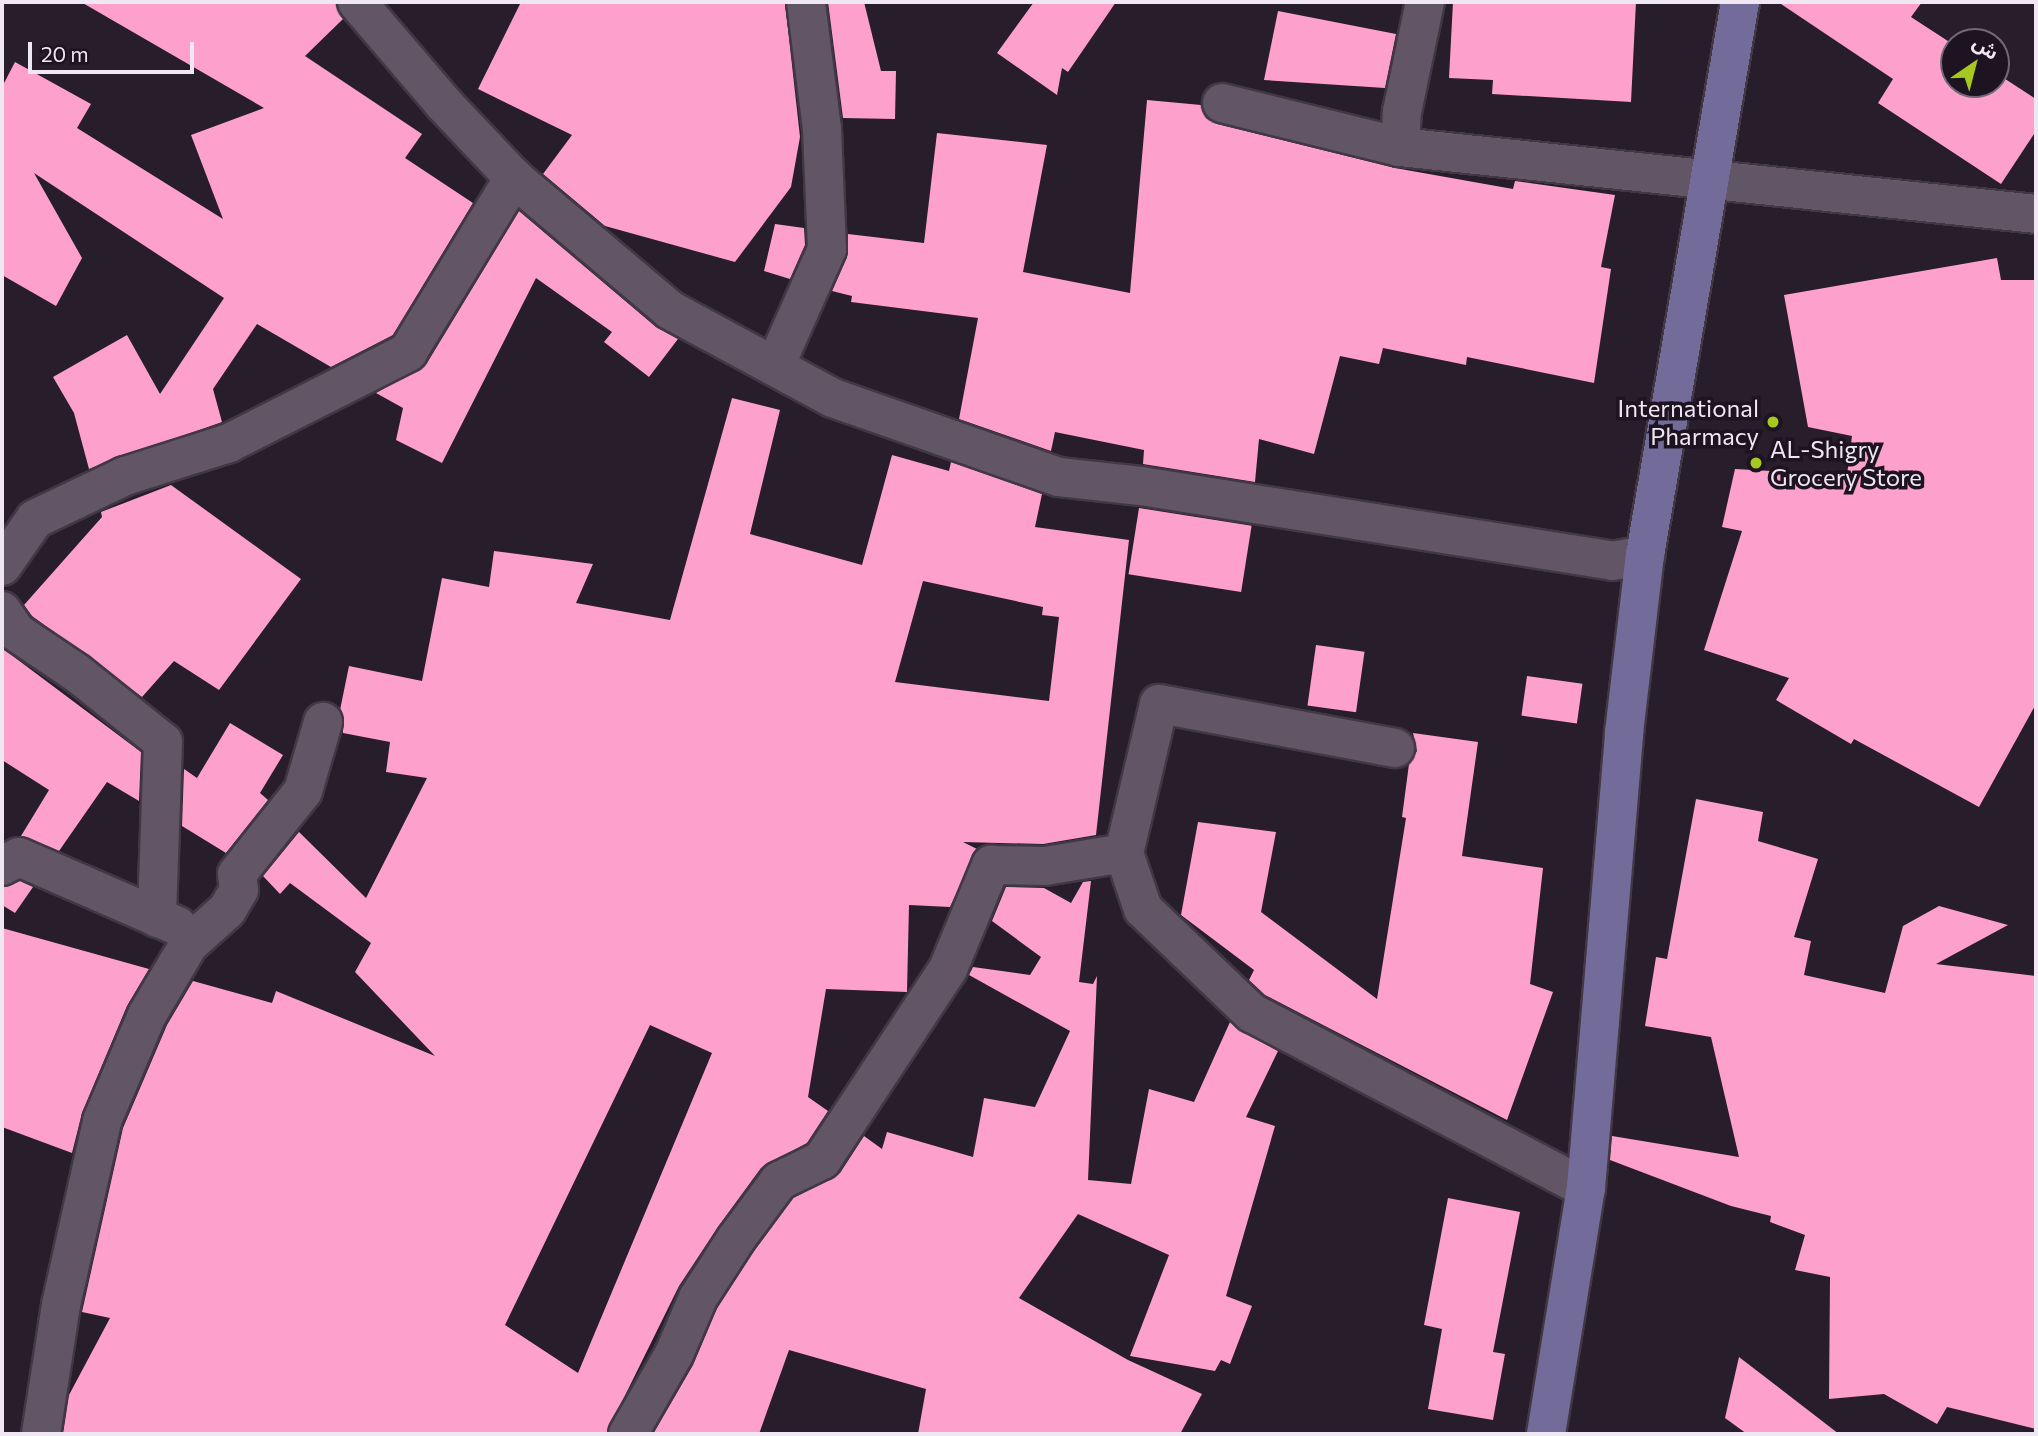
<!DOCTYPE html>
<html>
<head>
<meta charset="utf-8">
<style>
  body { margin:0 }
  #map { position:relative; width:2038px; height:1436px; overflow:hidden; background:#281d2b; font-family:Commissioner,"Noto Sans Arabic",sans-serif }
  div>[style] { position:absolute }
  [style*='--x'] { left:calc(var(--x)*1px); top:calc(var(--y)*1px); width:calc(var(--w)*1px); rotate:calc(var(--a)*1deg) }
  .building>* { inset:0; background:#fea0cc; transform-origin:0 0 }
  .roads { filter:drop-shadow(2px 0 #413844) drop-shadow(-2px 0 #413844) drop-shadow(0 2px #413844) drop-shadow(0 -2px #413844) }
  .minor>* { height:38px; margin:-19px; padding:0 19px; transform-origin:19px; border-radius:19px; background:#625566 }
  .major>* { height:38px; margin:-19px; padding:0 19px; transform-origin:19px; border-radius:19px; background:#736c9b }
  .dots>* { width:19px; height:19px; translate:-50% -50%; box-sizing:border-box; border:4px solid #1e1321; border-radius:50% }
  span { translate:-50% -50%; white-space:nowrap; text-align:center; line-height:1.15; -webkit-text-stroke:7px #1e1321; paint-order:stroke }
  .poi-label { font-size:24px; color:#efe8f2 }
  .right { translate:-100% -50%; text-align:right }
  .left { translate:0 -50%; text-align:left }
  .frame { position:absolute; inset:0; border:4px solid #efe8f2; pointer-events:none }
  .north { position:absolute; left:1940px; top:28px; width:70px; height:70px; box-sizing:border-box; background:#1e1321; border:2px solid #726875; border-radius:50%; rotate:35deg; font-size:19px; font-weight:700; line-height:28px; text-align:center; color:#efe8f2 }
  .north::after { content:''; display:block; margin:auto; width:24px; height:32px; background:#a7c81e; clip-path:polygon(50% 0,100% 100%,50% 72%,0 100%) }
  .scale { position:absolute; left:28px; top:42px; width:166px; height:32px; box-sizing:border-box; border:4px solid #efe8f2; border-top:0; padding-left:9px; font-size:21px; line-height:24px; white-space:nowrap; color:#efe8f2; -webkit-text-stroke:5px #1e1321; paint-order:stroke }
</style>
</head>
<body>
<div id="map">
  <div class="building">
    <div style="clip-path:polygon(81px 2px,336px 2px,343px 19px,305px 56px,422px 134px,405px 158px,473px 203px,393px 335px,331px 367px,257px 324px,213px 389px,222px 422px,89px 469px,74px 413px,53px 377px,127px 335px,160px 394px,224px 298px,34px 173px,82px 258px,56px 306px,2px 275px,2px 87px,15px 62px,91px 104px,77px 128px,223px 219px,191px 135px,264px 108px)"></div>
    <div style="clip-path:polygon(521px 2px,785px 2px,800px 137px,791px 187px,735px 262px,605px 226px,543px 174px,572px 135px,478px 89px)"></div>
    <div style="clip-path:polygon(828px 2px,864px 2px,881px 71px,896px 71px,895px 119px,843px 118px)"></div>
    <div style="clip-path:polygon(1034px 2px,1116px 2px,1068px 72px,1062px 68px,1057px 95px,997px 53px)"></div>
    <div style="clip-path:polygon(1453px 2px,1636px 2px,1631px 102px,1492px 94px,1493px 80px,1449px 78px)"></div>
    <div style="clip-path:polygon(1778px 2px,1922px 2px,1911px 17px,1954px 45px,1954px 84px,1996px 84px,1996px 73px,2036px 99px,2036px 131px,2001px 184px,1878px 103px,1893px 79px)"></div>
    <div style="clip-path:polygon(1278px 11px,1396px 34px,1385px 88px,1264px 80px)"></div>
    <div style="clip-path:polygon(1147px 100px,1201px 105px,1206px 118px,1217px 124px,1395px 168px,1513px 189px,1515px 181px,1615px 195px,1601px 267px,1611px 269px,1594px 383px,1467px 357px,1466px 365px,1383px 348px,1379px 364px,1340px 356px,1314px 454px,1259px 439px,1255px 482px,1143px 464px,1144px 450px,1055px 432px,1051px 451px,959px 419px,978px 318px,851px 302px,852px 296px,832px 291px,847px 257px,848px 234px,924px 243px,937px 133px,1047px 145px,1023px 272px,1130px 293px)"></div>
    <div style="clip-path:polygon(519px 211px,656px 327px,678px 339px,649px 377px,604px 342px,612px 332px,536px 278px,442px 463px,396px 440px,403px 408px,376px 393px,427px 363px)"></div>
    <div style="clip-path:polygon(775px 224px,804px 228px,805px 245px,790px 279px,764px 271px)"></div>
    <div style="clip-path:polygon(1997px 258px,2001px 280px,2036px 280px,2036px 704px,1979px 807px,1854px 739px,1851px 744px,1776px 700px,1789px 678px,1704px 650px,1742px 531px,1722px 527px,1735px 469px,1847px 475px,1852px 436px,1808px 427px,1784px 295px)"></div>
    <div style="clip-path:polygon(evenodd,732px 398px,780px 410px,750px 534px,862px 565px,892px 455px,949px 471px,951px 462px,1042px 494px,1035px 527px,1129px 540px,1096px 835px,1043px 844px,963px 842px,977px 849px,950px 907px,909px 905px,907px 992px,826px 989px,808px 1097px,828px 1111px,807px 1143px,761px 1168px,718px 1227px,679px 1286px,606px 1434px,63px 1434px,69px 1395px,110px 1318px,82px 1312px,123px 1128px,167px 1025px,193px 981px,272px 1003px,276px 991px,435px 1056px,355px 972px,371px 943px,290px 883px,280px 894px,263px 876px,299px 832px,366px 898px,427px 778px,386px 772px,390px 742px,343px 733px,340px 710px,349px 666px,422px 681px,442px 578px,489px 587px,494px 551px,593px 564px,576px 603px,670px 620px,732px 398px,923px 581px,1043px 607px,1042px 615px,1059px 617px,1049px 701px,895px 682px,923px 581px,732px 398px,650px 1025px,712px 1053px,578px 1373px,505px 1325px,650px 1025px)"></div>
    <div style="clip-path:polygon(171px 485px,301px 579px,219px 690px,174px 661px,142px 697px,32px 616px,24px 605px,102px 517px,101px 512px)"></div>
    <div style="left:1139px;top:508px;width:114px;height:67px;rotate:9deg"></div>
    <div style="left:1316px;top:645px;width:49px;height:61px;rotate:8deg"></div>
    <div style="clip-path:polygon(2px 648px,141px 752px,139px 801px,107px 782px,59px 851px,21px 836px,49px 790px,2px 760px)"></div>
    <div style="left:1527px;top:676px;width:56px;height:40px;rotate:8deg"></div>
    <div style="clip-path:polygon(230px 723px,283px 755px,260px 793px,268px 800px,226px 853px,182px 826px,184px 769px,197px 778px)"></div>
    <div style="clip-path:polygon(1413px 733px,1478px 742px,1462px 856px,1543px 868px,1530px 984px,1553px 992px,1507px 1120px,1265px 995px,1249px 980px,1254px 970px,1181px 915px,1198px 822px,1276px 832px,1261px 912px,1377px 999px,1406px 818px,1402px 817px,1409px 764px,1417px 751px)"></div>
    <div style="clip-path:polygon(1696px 799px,1763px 812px,1758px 841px,1818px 859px,1794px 937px,1811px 941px,1804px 975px,1885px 993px,1903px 926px,1939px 906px,2008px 925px,1936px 964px,2036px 976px,2036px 1429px,1947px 1407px,1937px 1424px,1884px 1394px,1829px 1399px,1830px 1277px,1795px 1270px,1805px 1235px,1770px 1222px,1771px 1216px,1731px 1206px,1610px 1160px,1612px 1136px,1739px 1157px,1711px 1037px,1645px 1026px,1656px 957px,1667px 959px)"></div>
    <div style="clip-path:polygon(20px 881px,33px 887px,15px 913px,2px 905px,2px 888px)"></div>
    <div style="clip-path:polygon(1091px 881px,1079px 982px,1093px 984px,1097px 976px,1088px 1180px,1131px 1184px,1149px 1089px,1194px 1102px,1230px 1022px,1278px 1051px,1246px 1117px,1275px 1126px,1226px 1296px,1252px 1306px,1230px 1364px,1221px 1360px,1215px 1371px,1130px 1356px,1169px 1255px,1078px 1214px,1019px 1298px,1128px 1360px,1202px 1394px,1180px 1434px,918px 1434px,926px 1389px,789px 1350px,759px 1434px,653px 1434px,693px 1365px,717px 1308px,754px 1251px,793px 1198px,840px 1173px,864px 1136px,882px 1149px,887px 1132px,973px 1157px,984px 1098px,1035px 1107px,1070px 1031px,969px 975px,973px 967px,1030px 975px,1041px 957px,992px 921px,1006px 887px,1044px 888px,1071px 903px,1083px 882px)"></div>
    <div style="clip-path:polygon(2px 928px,149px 969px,127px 1006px,82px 1113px,72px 1153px,2px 1127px)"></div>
    <div style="clip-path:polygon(1448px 1198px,1520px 1212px,1493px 1352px,1505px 1354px,1493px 1420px,1428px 1409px,1442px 1329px,1424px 1325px)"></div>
    <div style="clip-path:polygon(1739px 1357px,1839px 1434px,1747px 1434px,1725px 1418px)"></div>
  </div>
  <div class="roads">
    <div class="minor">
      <div style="--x:357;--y:2;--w:134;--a:49.5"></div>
      <div style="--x:444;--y:104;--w:102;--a:46.6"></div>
      <div style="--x:514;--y:178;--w:204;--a:40.2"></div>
      <div style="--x:670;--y:310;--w:185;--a:28.4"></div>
      <div style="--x:833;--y:398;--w:239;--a:19.3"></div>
      <div style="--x:1059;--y:477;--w:82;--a:6.3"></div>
      <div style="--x:1141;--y:486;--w:477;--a:9"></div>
      <div style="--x:1612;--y:561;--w:34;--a:-10"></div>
      <div style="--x:1222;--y:103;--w:183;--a:13.9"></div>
      <div style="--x:1400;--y:147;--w:640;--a:6.01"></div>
      <div style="--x:1400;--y:147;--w:35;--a:-87"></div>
      <div style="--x:1402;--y:112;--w:112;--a:-78.2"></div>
      <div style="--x:775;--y:366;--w:128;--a:-66"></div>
      <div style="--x:827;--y:249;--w:120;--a:-92.4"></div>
      <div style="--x:822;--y:129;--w:128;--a:-97.2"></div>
      <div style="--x:2;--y:566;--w:57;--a:-54.9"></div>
      <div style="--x:35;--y:519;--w:100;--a:-25.5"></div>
      <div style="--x:125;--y:476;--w:109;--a:-17.6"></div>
      <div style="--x:229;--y:443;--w:201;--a:-26.9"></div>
      <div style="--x:408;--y:352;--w:204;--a:-58.7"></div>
      <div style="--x:2;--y:611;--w:25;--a:56"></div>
      <div style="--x:16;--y:632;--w:73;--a:33.9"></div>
      <div style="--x:77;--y:673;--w:110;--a:38.7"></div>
      <div style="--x:163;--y:742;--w:176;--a:92"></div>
      <div style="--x:1395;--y:748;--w:240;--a:-169.4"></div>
      <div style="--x:1159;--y:704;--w:153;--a:103.2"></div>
      <div style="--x:1124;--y:853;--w:59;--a:71.3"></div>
      <div style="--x:1143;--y:909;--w:151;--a:43.7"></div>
      <div style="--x:1252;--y:1013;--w:377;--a:27.7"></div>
      <div style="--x:2;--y:866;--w:19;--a:-28"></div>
      <div style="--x:19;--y:857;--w:173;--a:23.5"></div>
      <div style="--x:41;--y:1434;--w:131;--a:-81.2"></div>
      <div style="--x:61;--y:1305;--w:189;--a:-77.4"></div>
      <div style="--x:102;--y:1121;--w:115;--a:-67"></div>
      <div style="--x:147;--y:1015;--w:82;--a:-59.4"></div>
      <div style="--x:189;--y:944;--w:51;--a:-41.8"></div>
      <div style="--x:227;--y:910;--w:23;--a:-59"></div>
      <div style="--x:239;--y:890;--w:16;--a:-97"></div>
      <div style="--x:237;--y:874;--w:106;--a:-51.5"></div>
      <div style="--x:303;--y:791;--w:72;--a:-73.8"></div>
      <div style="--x:628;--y:1434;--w:92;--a:-60.1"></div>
      <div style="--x:674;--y:1354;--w:61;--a:-66.8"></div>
      <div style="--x:698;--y:1298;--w:70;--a:-57.2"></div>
      <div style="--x:736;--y:1239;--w:72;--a:-53.4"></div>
      <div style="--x:779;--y:1181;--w:48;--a:-26"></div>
      <div style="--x:822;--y:1160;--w:229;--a:-56.6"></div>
      <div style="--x:948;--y:969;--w:113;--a:-67.5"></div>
      <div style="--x:991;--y:865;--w:54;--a:1.1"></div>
      <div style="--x:1045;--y:866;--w:80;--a:-9.3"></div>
    </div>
    <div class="major">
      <div style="--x:1546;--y:1434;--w:249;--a:-80.8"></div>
      <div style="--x:1586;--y:1188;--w:457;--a:-85.2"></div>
      <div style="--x:1624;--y:733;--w:179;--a:-83.3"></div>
      <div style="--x:1645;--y:555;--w:561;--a:-80.25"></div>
    </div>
  </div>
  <div class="dots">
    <div style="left:1773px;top:422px;background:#a7c81e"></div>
    <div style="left:1756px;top:463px;background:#a7c81e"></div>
  </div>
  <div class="poi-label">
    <span class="right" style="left:1759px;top:422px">International<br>Pharmacy</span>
    <span class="left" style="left:1770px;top:463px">AL-Shigry<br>Grocery Store</span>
  </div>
  <div class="frame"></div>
  <div class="north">ش</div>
  <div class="scale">20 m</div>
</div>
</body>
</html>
